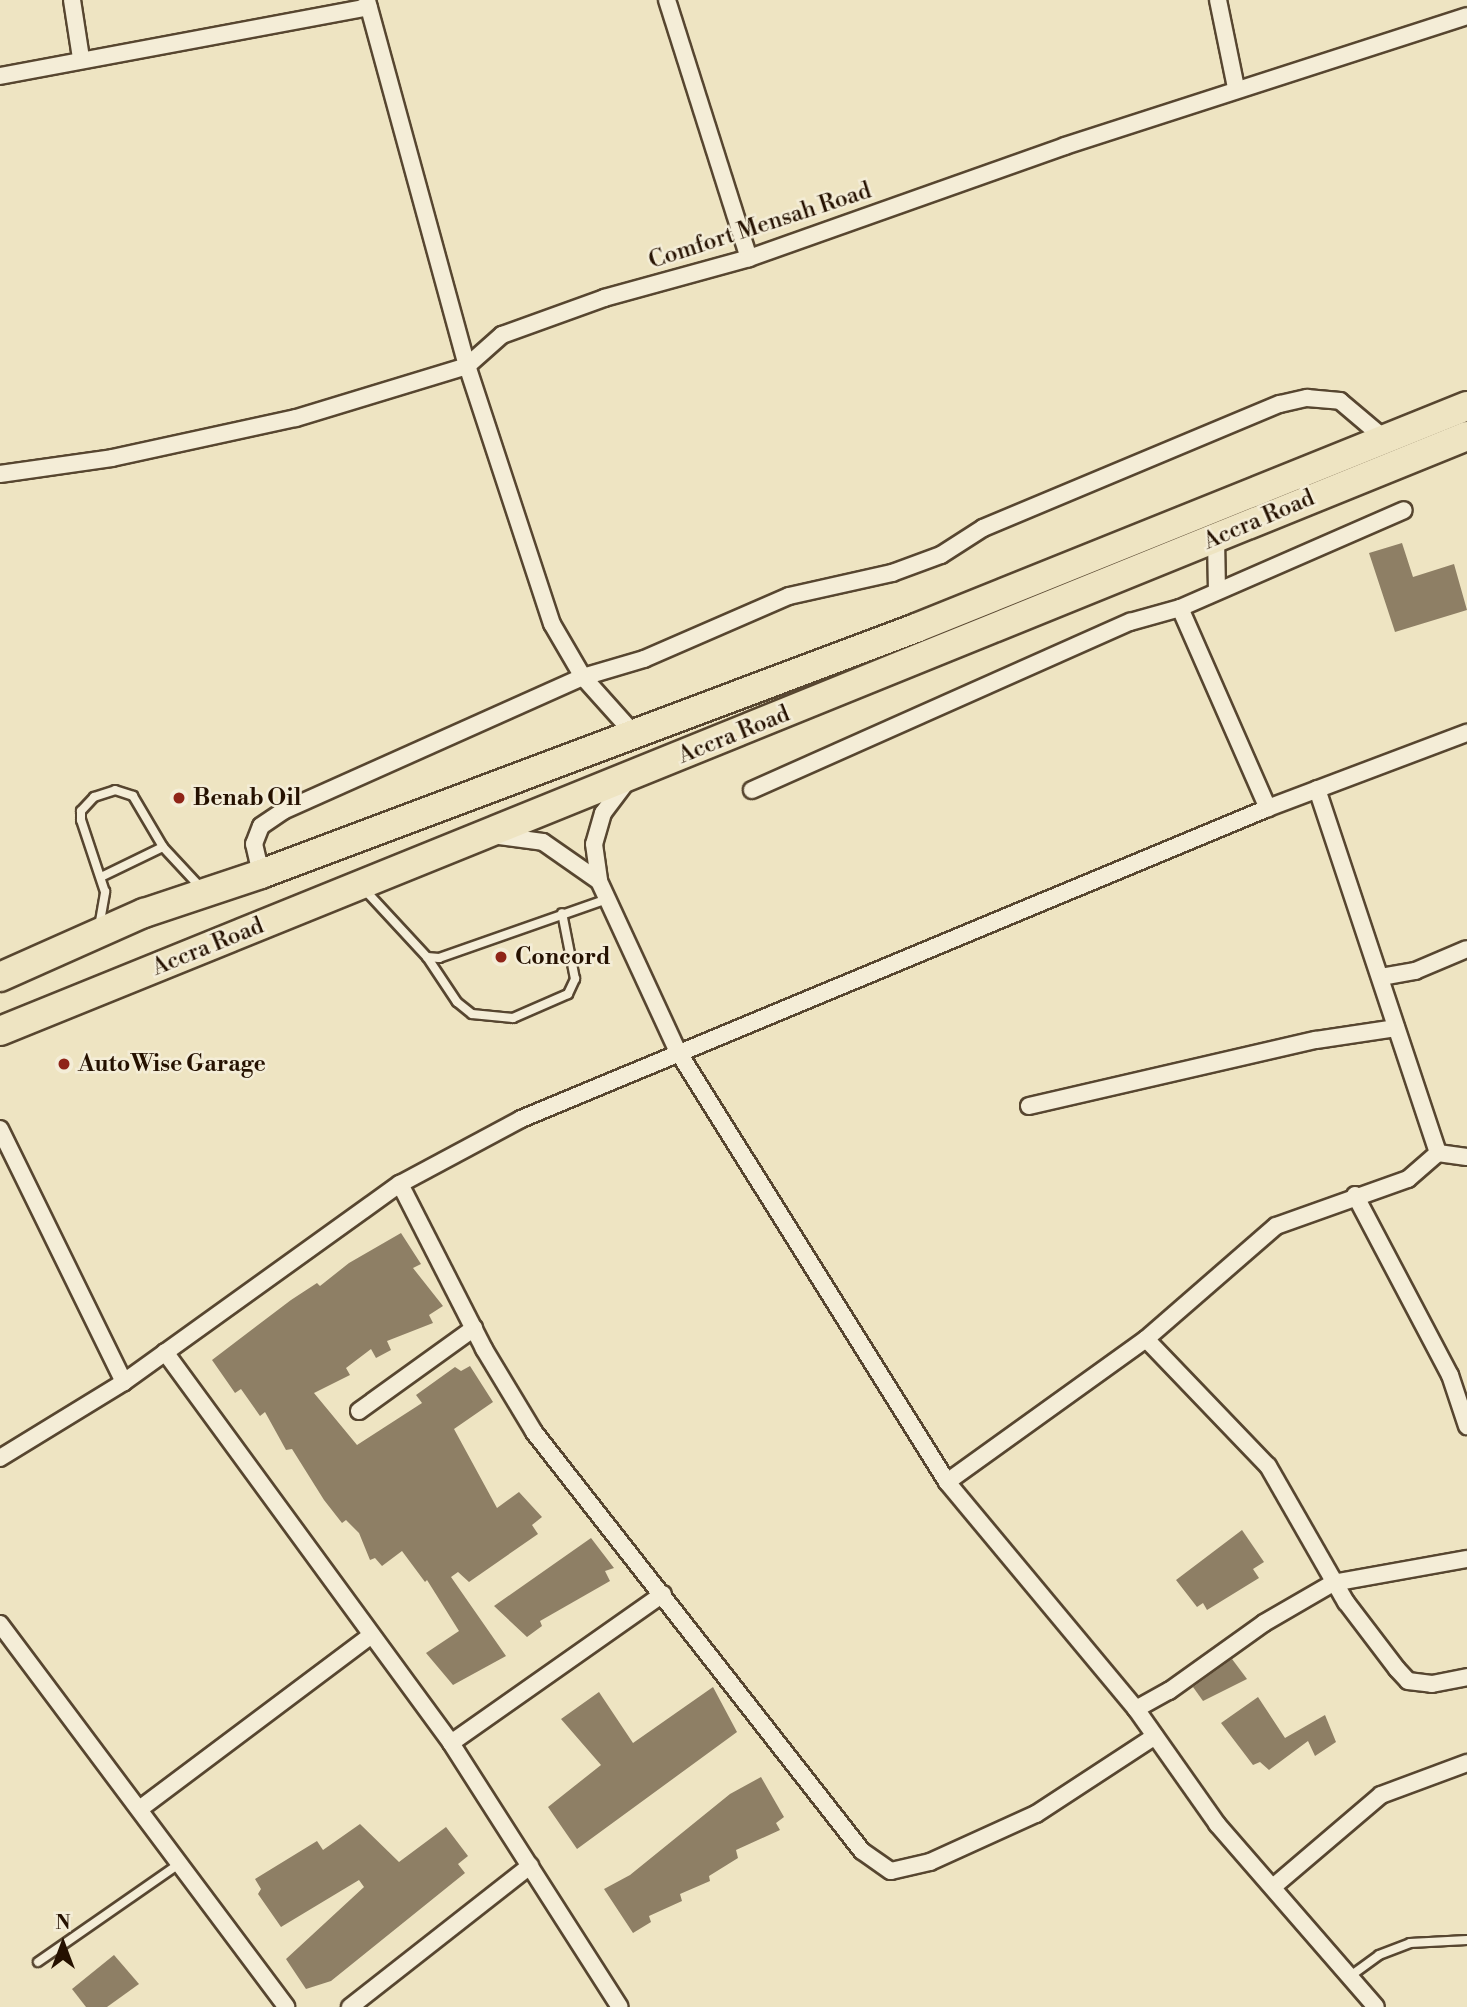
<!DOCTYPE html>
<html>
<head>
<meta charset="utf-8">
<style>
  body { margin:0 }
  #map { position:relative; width:1467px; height:2007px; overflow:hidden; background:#eee4c2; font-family:"Libre Bodoni",serif }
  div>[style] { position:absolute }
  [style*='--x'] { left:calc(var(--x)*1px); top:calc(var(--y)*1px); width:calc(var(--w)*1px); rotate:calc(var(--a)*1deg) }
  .building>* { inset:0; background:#8e7f65 }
  .roads { filter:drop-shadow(2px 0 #574630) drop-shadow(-2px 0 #574630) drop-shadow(0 2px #574630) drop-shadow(0 -2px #574630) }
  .service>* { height:8px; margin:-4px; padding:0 4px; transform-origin:4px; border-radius:4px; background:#f4edd7 }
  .minor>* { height:16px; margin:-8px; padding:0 8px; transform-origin:8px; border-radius:8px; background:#f4edd7 }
  .trunk>* { height:28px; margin:-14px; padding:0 14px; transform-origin:14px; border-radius:14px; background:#eee4c2 }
  .dots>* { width:19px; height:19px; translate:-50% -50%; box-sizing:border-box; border:4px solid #f4edd7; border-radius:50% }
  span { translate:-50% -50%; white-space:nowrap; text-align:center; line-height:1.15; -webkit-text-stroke:5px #f4edd7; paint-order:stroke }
  .street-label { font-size:23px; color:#251100 }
  .poi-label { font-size:23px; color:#251100; font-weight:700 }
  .left { translate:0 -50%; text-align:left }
  .north { position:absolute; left:28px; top:1909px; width:70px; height:70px; -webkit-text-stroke:5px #f4edd7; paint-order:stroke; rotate:0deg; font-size:19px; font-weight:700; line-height:28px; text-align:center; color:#251100 }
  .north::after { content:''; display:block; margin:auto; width:24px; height:32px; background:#251100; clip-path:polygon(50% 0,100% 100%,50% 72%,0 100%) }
</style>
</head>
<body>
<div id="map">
  <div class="building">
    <div style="clip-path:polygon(1402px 543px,1413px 577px,1454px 564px,1467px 610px,1395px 632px,1369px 553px)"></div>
    <div style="clip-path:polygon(401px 1233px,421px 1264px,413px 1268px,443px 1306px,429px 1315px,433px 1323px,387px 1341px,391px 1350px,376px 1358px,371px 1349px,346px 1368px,350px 1375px,314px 1393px,357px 1445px,422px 1403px,416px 1395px,455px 1367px,461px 1371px,470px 1366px,493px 1402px,454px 1429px,497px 1508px,519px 1492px,542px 1517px,532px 1525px,538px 1534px,469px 1582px,458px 1572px,451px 1577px,506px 1656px,453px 1685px,426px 1653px,459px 1631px,427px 1580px,425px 1582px,402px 1551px,382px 1566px,375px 1558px,370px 1560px,359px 1533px,346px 1520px,342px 1523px,324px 1500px,292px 1449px,286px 1450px,265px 1412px,260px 1416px,241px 1389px,235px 1393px,212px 1360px,291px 1300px,317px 1283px,320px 1286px,349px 1263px)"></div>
    <div style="clip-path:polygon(1242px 1530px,1264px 1562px,1253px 1569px,1259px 1578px,1207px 1610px,1203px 1603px,1197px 1607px,1176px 1580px)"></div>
    <div style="clip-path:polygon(591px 1538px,614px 1568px,605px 1571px,610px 1581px,540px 1621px,542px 1626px,527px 1637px,494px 1606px)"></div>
    <div style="clip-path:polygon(1232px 1659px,1247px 1679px,1203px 1701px,1193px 1687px)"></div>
    <div style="clip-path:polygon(713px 1687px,737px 1732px,577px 1849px,548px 1807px,601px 1765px,561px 1719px,599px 1692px,633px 1743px)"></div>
    <div style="clip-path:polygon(1258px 1697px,1285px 1738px,1325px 1715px,1336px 1742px,1315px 1756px,1308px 1741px,1269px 1770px,1260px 1762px,1253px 1765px,1221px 1723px)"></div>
    <div style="clip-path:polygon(761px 1777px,784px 1817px,776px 1823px,780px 1830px,736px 1850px,738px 1858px,709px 1876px,710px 1881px,680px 1894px,682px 1901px,649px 1916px,651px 1922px,633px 1933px,604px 1889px,630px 1875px,730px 1794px)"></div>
    <div style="clip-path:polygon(360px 1824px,399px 1862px,446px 1827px,468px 1856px,458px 1864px,465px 1873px,331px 1981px,306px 1989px,286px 1959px,364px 1887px,359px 1880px,281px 1927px,258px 1894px,261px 1889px,255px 1879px,317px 1841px,323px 1850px)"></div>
    <div style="clip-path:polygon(114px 1955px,139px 1984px,107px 2007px,86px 2007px,72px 1989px)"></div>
  </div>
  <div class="roads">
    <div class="service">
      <div style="--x:101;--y:877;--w:69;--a:-25.8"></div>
      <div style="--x:364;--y:889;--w:93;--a:47.2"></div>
      <div style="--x:427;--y:957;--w:12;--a:5"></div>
      <div style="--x:439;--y:958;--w:176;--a:-19.3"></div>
      <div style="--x:99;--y:927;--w:36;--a:-80"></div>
      <div style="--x:105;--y:892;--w:76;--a:-108.4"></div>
      <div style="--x:81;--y:820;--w:9;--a:-90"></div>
      <div style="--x:81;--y:811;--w:19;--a:-47"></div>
      <div style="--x:94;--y:797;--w:22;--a:-18"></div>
      <div style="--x:115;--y:790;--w:19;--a:18"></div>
      <div style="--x:133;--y:796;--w:59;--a:59.5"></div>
      <div style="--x:163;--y:847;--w:57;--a:47.1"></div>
      <div style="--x:427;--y:957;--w:54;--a:56.3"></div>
      <div style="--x:457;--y:1002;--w:19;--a:39"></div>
      <div style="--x:472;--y:1014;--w:41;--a:5.6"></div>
      <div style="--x:513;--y:1018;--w:60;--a:-23.6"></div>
      <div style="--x:568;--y:994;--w:17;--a:-65"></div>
      <div style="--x:575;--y:979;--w:67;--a:-101.1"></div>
      <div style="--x:38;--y:1962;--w:172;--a:-34.8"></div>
      <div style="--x:1349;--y:1977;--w:37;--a:-36"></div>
      <div style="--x:1379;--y:1955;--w:33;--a:-21"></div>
      <div style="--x:1410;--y:1943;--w:57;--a:-3"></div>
    </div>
    <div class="minor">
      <div style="--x:72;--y:0;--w:59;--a:81.2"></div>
      <div style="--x:667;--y:0;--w:271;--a:72.4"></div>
      <div style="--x:1218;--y:0;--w:90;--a:78.4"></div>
      <div style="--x:0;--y:76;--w:375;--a:-10.6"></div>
      <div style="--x:0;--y:474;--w:113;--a:-8.1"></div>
      <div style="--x:112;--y:458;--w:188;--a:-12.3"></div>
      <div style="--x:296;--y:418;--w:179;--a:-16.9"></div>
      <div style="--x:467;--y:366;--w:379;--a:-105.3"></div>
      <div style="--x:1216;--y:539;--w:52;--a:88.9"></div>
      <div style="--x:1180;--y:608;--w:219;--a:66.3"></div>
      <div style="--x:635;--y:735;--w:78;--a:-131.9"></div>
      <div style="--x:583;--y:677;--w:61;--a:-120.3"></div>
      <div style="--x:552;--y:624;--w:272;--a:-108.2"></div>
      <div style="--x:467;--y:366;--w:47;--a:-41.5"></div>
      <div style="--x:502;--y:335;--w:109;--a:-19.9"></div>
      <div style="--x:604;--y:298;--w:150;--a:-15.4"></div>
      <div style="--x:749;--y:258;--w:335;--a:-19.5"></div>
      <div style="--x:1065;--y:146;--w:422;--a:-17.9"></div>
      <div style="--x:628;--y:780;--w:41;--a:127.1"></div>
      <div style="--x:603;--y:813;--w:32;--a:106"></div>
      <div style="--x:594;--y:844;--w:37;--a:82"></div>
      <div style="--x:599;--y:881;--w:186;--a:65.2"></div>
      <div style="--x:677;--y:1050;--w:509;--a:57.99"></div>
      <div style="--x:947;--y:1482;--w:295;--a:50.2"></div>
      <div style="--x:1136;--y:1709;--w:141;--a:54.8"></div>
      <div style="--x:1217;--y:1824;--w:242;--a:49"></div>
      <div style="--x:1317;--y:789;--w:384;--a:71.6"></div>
      <div style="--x:752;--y:790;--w:414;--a:-24"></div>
      <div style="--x:1130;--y:622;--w:52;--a:-15.6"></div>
      <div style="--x:1180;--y:608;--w:244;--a:-23.6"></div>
      <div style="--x:492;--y:835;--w:51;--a:7.8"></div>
      <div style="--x:543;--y:842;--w:68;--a:34.9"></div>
      <div style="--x:261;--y:874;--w:31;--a:-103"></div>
      <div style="--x:254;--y:844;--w:19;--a:-69"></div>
      <div style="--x:261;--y:826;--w:27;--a:-34"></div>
      <div style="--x:283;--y:811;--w:329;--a:-24.1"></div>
      <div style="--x:583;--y:677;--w:64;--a:-16.4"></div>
      <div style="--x:644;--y:659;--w:158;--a:-23.5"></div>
      <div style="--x:789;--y:596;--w:106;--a:-12.6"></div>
      <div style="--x:892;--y:573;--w:52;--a:-20.2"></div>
      <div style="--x:941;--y:555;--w:50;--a:-32.7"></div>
      <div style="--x:983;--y:528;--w:322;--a:-22.7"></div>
      <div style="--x:1280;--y:404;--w:28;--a:-13"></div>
      <div style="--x:1307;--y:398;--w:33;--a:5"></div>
      <div style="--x:1340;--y:401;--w:59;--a:40.2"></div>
      <div style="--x:1381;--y:977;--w:35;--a:-10"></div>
      <div style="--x:1415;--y:971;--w:56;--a:-22.9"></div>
      <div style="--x:1029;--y:1106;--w:294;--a:-13"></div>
      <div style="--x:1316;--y:1040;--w:81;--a:-8.5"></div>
      <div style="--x:0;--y:1129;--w:282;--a:63.9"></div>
      <div style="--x:400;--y:1184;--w:185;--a:63"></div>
      <div style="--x:484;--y:1349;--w:97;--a:58.9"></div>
      <div style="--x:534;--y:1432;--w:532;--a:51.95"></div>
      <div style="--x:862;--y:1851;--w:35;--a:35"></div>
      <div style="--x:891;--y:1871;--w:40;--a:-13"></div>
      <div style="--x:930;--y:1862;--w:116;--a:-24.4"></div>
      <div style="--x:1036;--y:1814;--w:142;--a:-33.2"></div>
      <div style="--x:1355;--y:1195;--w:204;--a:62.2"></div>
      <div style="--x:1450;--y:1375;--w:54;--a:71.6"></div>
      <div style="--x:1146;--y:1339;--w:176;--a:46.2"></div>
      <div style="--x:1268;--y:1466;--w:157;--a:60.2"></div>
      <div style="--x:1346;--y:1602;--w:84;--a:52.7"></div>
      <div style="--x:1397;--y:1669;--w:16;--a:47"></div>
      <div style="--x:1408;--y:1681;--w:24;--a:7"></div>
      <div style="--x:1432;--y:1684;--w:36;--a:-11"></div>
      <div style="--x:165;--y:1352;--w:484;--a:53.8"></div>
      <div style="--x:451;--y:1743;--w:313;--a:57.4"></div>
      <div style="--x:359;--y:1411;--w:142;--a:-35.8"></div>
      <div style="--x:0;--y:1458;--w:145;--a:-31.5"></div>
      <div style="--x:124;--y:1382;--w:340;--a:-35.7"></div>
      <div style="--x:400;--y:1184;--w:137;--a:-28.2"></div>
      <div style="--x:521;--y:1119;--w:809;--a:-22.6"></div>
      <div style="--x:1268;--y:808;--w:213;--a:-20.7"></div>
      <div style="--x:947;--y:1482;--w:245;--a:-35.7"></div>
      <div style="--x:1146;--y:1339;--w:172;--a:-41"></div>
      <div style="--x:1276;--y:1226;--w:140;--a:-19.6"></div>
      <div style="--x:1408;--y:1179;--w:40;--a:-41"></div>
      <div style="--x:1438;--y:1153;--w:29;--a:8"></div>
      <div style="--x:0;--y:1624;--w:478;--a:53.2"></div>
      <div style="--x:1136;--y:1709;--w:38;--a:-29"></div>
      <div style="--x:1169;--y:1691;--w:117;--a:-35.6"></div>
      <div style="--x:1264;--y:1623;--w:80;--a:-30.1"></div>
      <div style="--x:1333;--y:1583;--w:136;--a:-10.2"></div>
      <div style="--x:451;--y:1743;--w:259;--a:-35.1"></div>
      <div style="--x:141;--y:1808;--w:286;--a:-36.9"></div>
      <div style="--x:1273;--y:1887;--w:142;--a:-40.4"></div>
      <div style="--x:1381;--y:1795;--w:92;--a:-20.4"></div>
      <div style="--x:350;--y:2007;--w:229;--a:-38.1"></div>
    </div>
    <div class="trunk">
      <div style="--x:0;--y:977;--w:158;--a:-24"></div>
      <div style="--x:144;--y:913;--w:123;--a:-18.4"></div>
      <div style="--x:261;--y:874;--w:700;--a:-20.58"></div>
      <div style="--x:916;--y:628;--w:594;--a:-21.94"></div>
      <div style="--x:0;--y:1031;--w:1583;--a:-22.08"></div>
    </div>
  </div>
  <div class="dots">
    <div style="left:179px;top:798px;background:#8f2418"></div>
    <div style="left:501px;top:957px;background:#8f2418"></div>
    <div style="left:64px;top:1064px;background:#8f2418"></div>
  </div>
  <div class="street-label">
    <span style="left:760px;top:226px;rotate:-18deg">Comfort Mensah Road</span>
    <span style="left:1259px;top:520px;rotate:-23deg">Accra Road</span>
    <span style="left:734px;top:735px;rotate:-22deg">Accra Road</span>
    <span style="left:208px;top:947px;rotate:-22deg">Accra Road</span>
  </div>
  <div class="poi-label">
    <span class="left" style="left:193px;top:798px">Benab Oil</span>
    <span class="left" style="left:515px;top:957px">Concord</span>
    <span class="left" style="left:78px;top:1064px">AutoWise Garage</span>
  </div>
  <div class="north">N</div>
</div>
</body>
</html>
